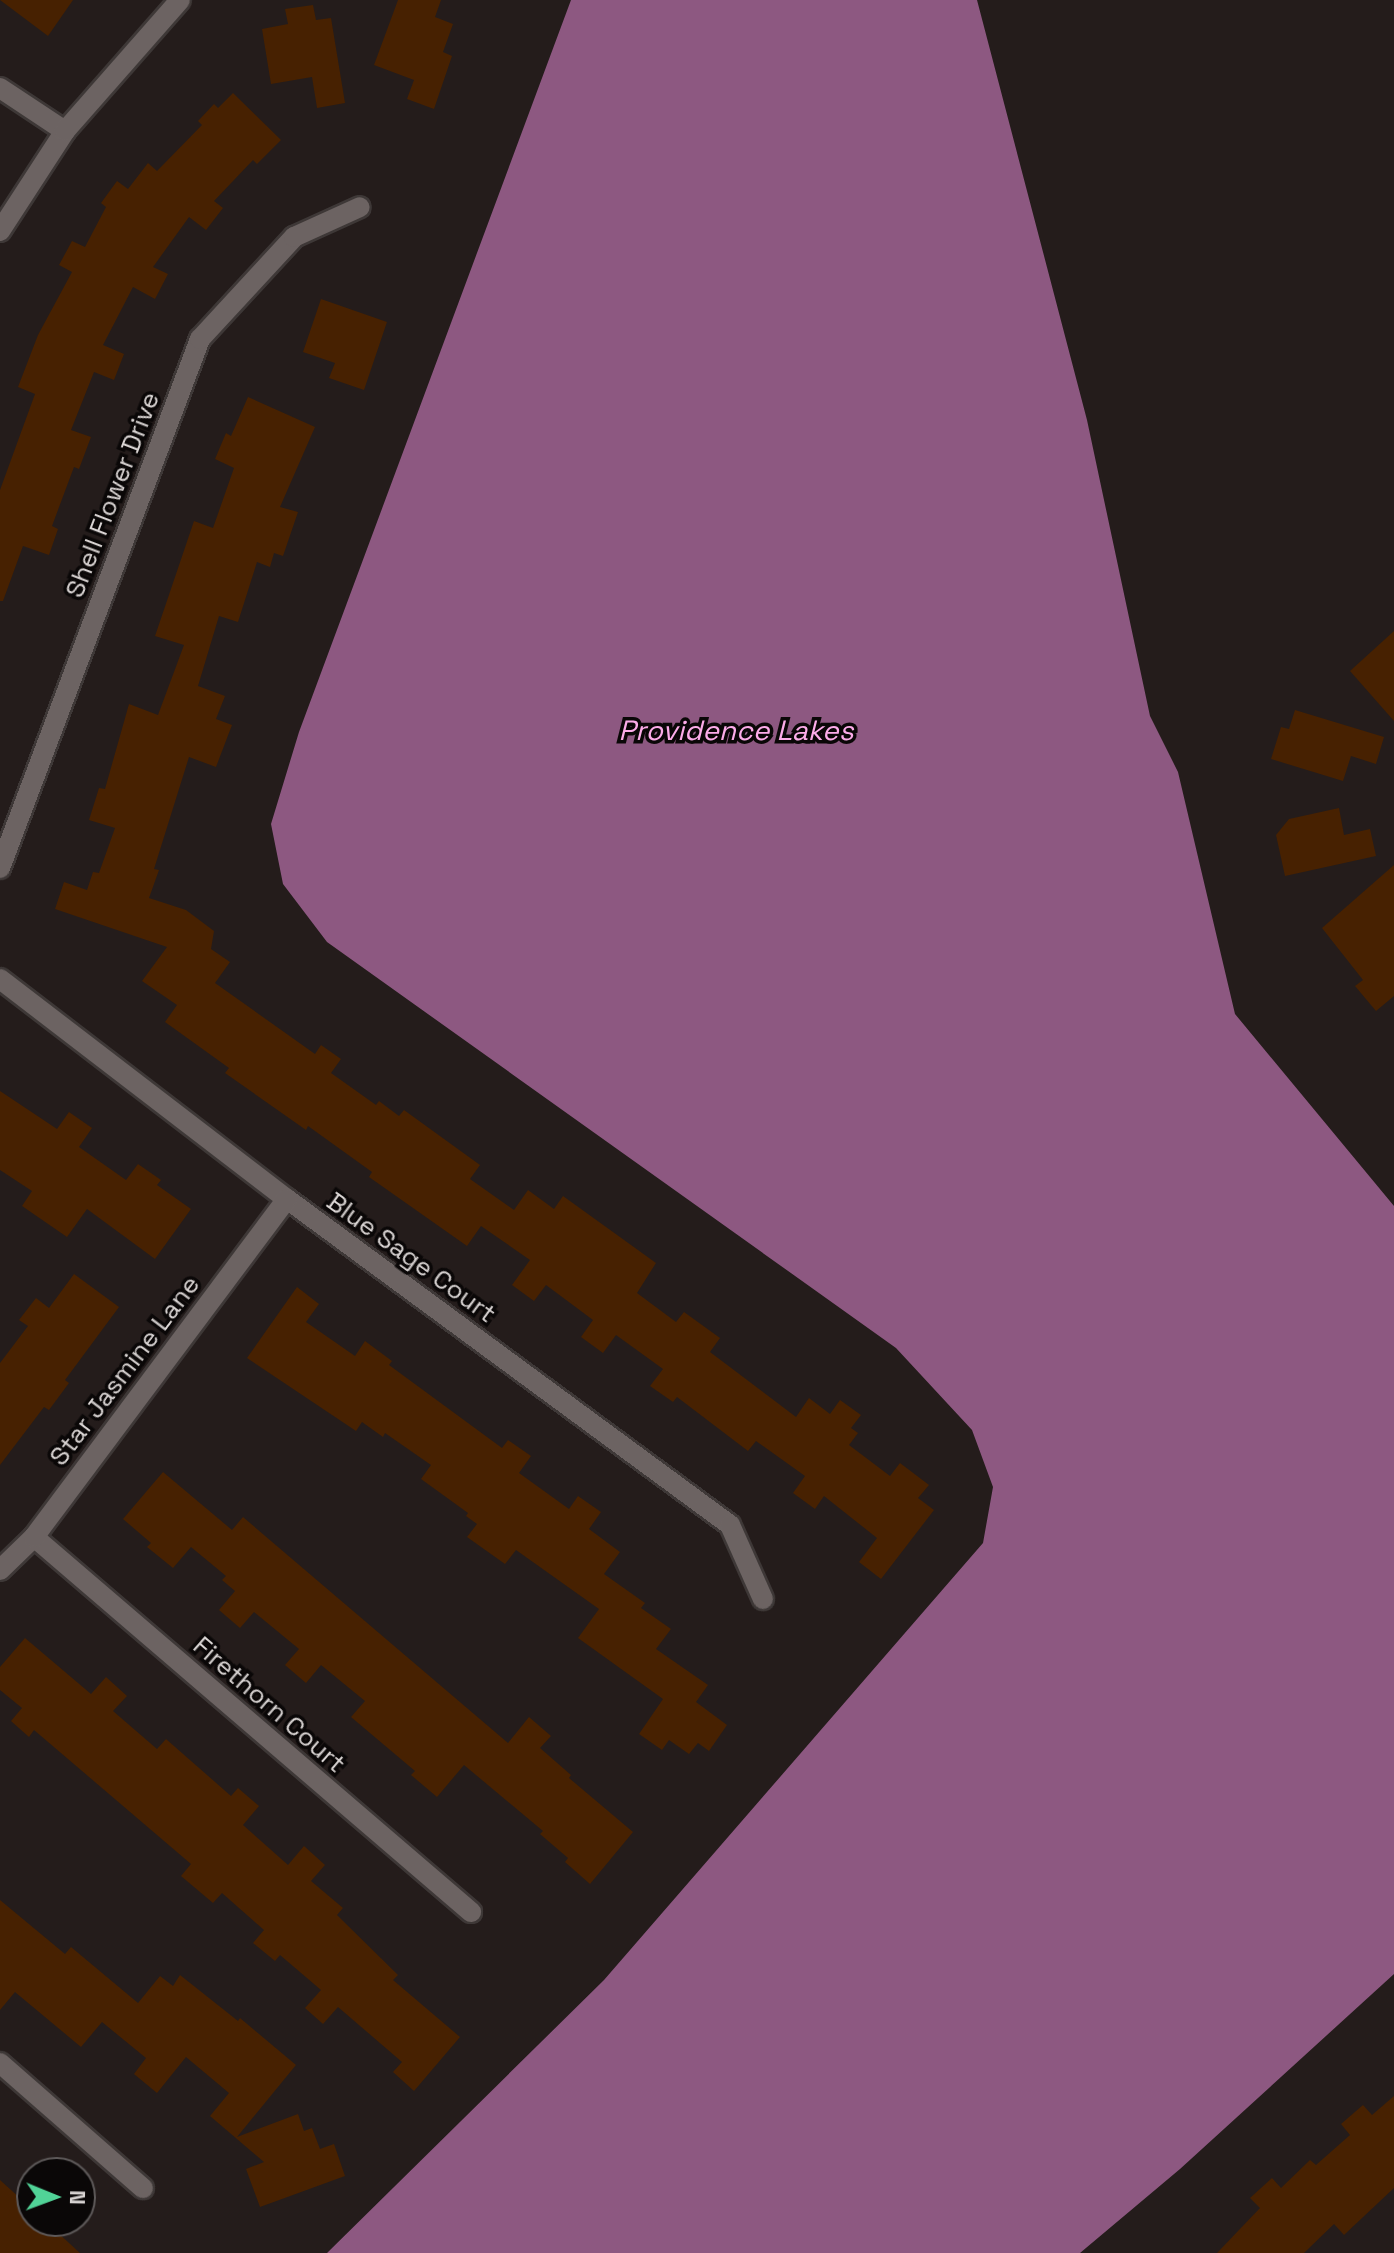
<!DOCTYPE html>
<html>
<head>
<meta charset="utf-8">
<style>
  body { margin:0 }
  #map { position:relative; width:1394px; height:2253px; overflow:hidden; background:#241c1b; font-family:"Space Grotesk",sans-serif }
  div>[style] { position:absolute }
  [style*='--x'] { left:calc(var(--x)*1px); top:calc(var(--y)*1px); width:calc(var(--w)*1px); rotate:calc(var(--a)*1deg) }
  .water>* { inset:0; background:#8d5881 }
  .building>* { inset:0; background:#472101 }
  .roads { filter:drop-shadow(2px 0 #3e3837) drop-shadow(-2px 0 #3e3837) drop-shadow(0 2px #3e3837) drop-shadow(0 -2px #3e3837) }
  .minor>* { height:20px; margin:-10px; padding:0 10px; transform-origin:10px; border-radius:10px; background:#6c6362 }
  .tertiary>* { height:20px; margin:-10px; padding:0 10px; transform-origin:10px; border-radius:10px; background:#6c6362 }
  span { translate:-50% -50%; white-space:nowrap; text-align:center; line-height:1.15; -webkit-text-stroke:7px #0a0707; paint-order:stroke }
  .street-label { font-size:26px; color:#d9d4d3 }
  .water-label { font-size:28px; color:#fcace9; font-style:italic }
  .north { position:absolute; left:16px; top:2157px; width:80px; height:80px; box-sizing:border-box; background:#0a0707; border:2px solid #5d5959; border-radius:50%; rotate:91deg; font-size:22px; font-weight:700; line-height:32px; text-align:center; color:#d9d4d3 }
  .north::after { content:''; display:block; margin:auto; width:28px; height:36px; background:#51d397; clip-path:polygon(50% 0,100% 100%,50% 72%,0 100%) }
</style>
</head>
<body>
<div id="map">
  <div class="water">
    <div style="clip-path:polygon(571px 0,977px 0,1087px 420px,1150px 716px,1178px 772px,1235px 1014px,1394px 1206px,1394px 1974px,1180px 2169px,1080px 2253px,327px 2253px,604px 1980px,983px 1543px,993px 1487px,972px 1430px,896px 1348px,327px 942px,283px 884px,271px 824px,299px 732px)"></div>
  </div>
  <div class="building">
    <div style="clip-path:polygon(0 0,73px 0,48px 36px)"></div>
    <div style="clip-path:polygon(398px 0,441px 0,435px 17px,453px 24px,443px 52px,452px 56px,434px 109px,407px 99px,414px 80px,374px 65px)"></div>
    <div style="clip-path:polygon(313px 5px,316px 20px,331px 18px,345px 103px,317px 108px,312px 77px,271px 84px,262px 29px,288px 24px,285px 9px)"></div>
    <div style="clip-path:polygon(233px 93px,281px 140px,257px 164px,253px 160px,214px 201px,223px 208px,206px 230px,189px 217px,153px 267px,168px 274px,155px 299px,133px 287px,103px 345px,124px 354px,114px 380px,94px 372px,71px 430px,91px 437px,79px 469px,74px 467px,52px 526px,58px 529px,49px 555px,23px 546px,3px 601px,0 601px,0 490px,35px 394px,18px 387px,38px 335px,72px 272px,59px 265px,72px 241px,85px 247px,106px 207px,101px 203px,117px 181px,128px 189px,148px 163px,157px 171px,202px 125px,198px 121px,214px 104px,218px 108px)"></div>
    <div style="clip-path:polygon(321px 299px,387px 322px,364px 390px,329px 378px,335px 363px,303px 352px)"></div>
    <div style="clip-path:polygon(248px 397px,315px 427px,280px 507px,298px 512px,283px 556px,274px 553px,270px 567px,257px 562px,238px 622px,219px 616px,198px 686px,225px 696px,216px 719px,232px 725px,216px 767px,189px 757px,154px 869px,159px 870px,149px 898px,186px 910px,214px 931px,211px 949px,230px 962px,215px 983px,315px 1054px,321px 1045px,341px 1059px,331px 1073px,376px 1105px,379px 1101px,399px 1116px,404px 1110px,480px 1165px,470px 1179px,514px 1210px,528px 1190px,554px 1209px,563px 1196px,656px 1263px,637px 1293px,676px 1322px,684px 1312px,720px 1338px,710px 1352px,796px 1417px,809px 1398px,830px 1414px,840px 1400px,861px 1415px,851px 1428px,858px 1433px,849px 1445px,890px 1476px,900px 1463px,929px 1485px,918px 1498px,934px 1510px,881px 1579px,859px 1562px,877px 1538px,824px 1496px,815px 1509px,793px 1493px,805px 1476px,756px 1441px,748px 1451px,677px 1397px,673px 1402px,650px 1386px,663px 1369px,616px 1335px,603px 1353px,581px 1337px,593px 1320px,546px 1285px,534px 1301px,512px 1285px,530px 1260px,481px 1226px,467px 1246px,369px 1177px,372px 1172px,308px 1126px,306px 1130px,225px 1073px,229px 1068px,165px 1022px,177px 1005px,142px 981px,167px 947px,55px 909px,64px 882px,87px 890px,93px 872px,99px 873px,115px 828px,89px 820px,99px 788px,105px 789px,129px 704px,158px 715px,184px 645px,155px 636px,194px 521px,213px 528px,234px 468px,215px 459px,226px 433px,231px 436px)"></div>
    <div style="clip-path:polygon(1394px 631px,1394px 721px,1350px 671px)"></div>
    <div style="clip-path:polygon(1295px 710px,1384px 737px,1376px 764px,1351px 756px,1343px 781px,1271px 759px,1281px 727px,1289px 729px)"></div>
    <div style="clip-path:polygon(1339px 808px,1344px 835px,1370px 829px,1376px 856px,1285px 876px,1276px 835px,1289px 819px)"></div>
    <div style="clip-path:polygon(1394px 865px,1394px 996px,1376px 1011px,1355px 986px,1363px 980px,1322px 928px)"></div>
    <div style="clip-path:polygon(0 1091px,57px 1129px,69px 1112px,92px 1128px,79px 1147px,126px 1180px,138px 1164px,161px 1180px,157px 1185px,191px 1209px,155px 1259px,87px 1209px,67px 1237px,22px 1206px,32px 1191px,0 1170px)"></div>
    <div style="clip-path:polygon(74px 1274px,119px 1307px,65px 1380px,69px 1383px,49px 1410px,44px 1407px,0 1465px,0 1363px,28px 1326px,19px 1320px,36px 1298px,49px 1308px)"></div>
    <div style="clip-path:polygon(297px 1287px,319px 1304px,306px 1322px,355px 1356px,365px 1341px,392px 1361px,389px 1365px,502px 1448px,508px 1440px,531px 1456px,519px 1473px,569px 1509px,578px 1496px,601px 1512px,589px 1529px,620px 1552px,604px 1574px,645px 1603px,641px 1608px,671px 1629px,656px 1649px,708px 1685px,696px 1702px,727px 1725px,709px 1751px,698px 1743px,689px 1754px,669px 1740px,662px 1750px,639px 1734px,663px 1699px,578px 1638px,599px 1609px,516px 1550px,505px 1564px,467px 1537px,477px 1524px,466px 1516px,468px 1513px,421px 1479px,431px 1465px,385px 1433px,383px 1437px,362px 1422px,356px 1431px,247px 1358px)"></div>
    <div style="clip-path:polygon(163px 1472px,232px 1530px,243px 1517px,508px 1743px,529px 1717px,551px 1736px,540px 1748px,571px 1775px,569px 1778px,633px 1832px,590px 1884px,565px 1862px,568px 1858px,540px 1834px,543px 1831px,464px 1765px,437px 1797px,411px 1775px,415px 1771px,351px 1717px,365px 1701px,321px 1665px,306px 1683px,285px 1665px,299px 1649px,254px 1612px,240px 1628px,219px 1610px,235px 1591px,222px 1580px,226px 1576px,191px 1547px,173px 1568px,147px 1547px,151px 1543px,123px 1519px)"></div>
    <div style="clip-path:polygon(25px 1638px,91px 1694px,106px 1677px,127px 1696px,113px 1711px,157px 1749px,166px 1739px,231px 1796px,238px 1788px,259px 1806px,243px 1825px,288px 1865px,304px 1846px,325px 1865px,311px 1881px,343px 1908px,337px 1915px,398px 1975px,393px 1980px,460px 2037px,414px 2091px,393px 2072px,402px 2062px,338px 2007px,323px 2024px,305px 2008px,321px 1990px,280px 1955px,275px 1961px,253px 1943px,264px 1930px,222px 1893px,213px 1903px,181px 1876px,191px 1864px,34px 1730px,29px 1737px,11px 1721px,22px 1708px,0 1690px,0 1667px)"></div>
    <div style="clip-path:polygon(0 1900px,65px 1954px,71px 1947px,138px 2003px,160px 1976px,173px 1986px,180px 1975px,238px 2021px,240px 2018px,296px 2065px,237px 2137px,298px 2114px,304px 2131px,312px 2128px,320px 2149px,334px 2144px,345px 2176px,260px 2207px,246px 2169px,264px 2162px,210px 2116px,229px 2093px,186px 2057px,157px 2093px,134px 2074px,146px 2058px,102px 2022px,81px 2047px,15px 1992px,0 2010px)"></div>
    <div style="clip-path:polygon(1394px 2096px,1394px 2188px,1344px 2235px,1334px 2224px,1304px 2253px,1217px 2253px,1260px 2208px,1250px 2198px,1272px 2178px,1281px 2188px,1310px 2160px,1316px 2165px,1350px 2135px,1341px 2124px,1363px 2105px,1372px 2115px)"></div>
    <div style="clip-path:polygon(0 2180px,32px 2209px,32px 2221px,45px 2221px,80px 2253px,0 2253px)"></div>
  </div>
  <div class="roads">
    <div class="minor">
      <div style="--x:0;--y:88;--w:78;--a:33.5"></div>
      <div style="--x:0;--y:868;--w:566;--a:-69.29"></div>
      <div style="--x:200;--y:339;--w:139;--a:-47.3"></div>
      <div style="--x:294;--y:237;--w:72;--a:-24.4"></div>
      <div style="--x:0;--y:979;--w:362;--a:37.5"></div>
      <div style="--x:287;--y:1199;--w:550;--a:36.35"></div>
      <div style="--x:730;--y:1525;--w:81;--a:66"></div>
      <div style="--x:34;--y:1537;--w:576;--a:40.63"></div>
      <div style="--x:0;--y:1570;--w:47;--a:-44.1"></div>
      <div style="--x:34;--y:1537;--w:422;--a:-53.2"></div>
      <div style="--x:0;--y:2063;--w:190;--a:41.2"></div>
    </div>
    <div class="tertiary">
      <div style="--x:0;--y:231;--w:119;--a:-57"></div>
      <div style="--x:65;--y:131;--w:174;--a:-48.7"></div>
    </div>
  </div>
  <div class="street-label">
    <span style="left:113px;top:495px;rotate:-69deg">Shell Flower Drive</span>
    <span style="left:411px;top:1258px;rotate:36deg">Blue Sage Court</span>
    <span style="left:125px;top:1371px;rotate:-53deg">Star Jasmine Lane</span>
    <span style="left:269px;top:1705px;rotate:41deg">Firethorn Court</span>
  </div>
  <div class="water-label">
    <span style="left:736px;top:730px">Providence Lakes</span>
  </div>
  <div class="north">N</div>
</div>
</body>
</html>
